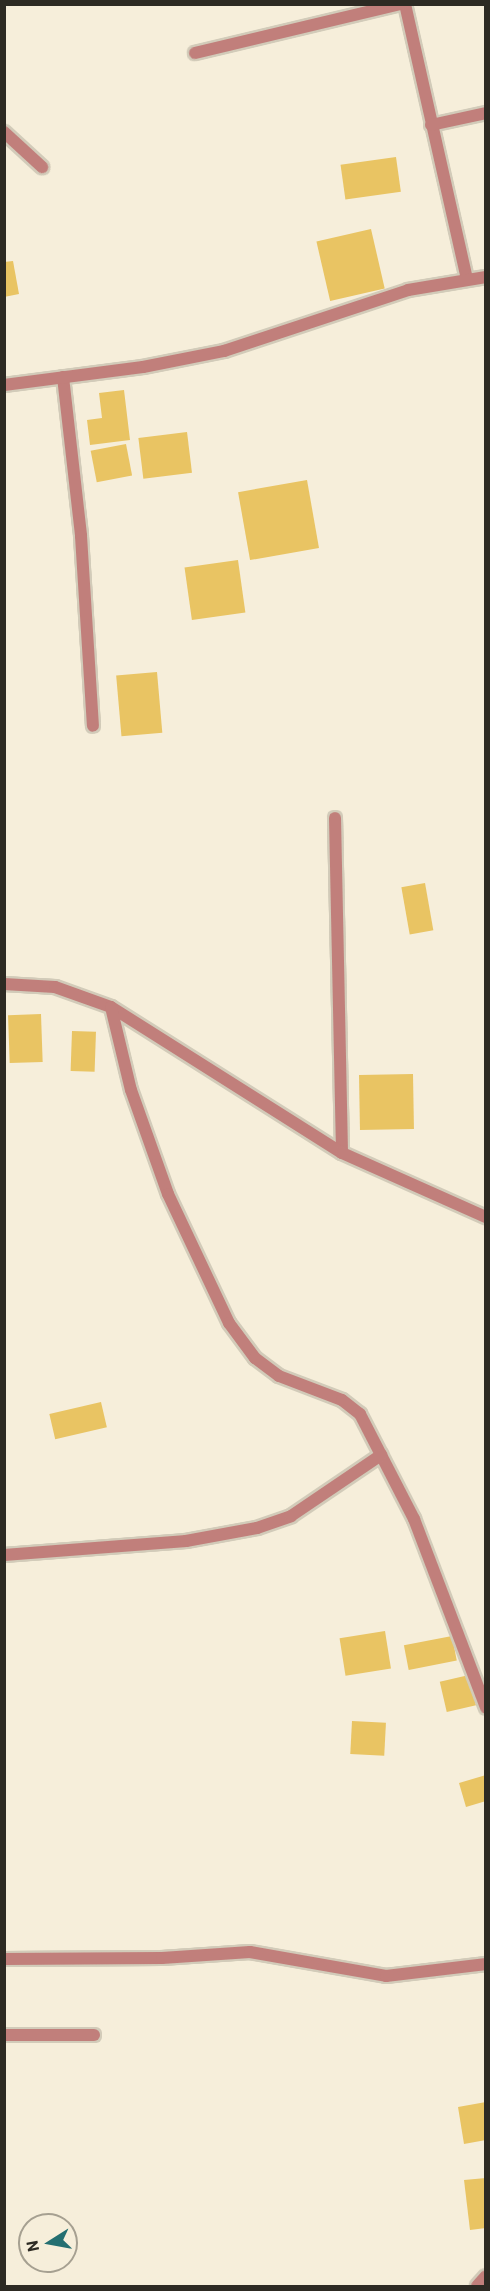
<!DOCTYPE html>
<html>
<head>
<meta charset="utf-8">
<style>
  body { margin:0 }
  #map { position:relative; width:490px; height:2291px; overflow:hidden; background:#f6eeda; font-family:Barlow,sans-serif }
  div>[style] { position:absolute }
  [style*='--x'] { left:calc(var(--x)*1px); top:calc(var(--y)*1px); width:calc(var(--w)*1px); rotate:calc(var(--a)*1deg) }
  .building>* { inset:0; background:#e9c463; transform-origin:0 0 }
  .roads { filter:drop-shadow(2px 0 #d2cbb9) drop-shadow(-2px 0 #d2cbb9) drop-shadow(0 2px #d2cbb9) drop-shadow(0 -2px #d2cbb9) }
  .street>* { height:12px; margin:-6px; padding:0 6px; transform-origin:6px; border-radius:6px; background:#c17f7b }
  span { translate:-50% -50%; white-space:nowrap; text-align:center; line-height:1.15; -webkit-text-stroke:5px #f6eeda; paint-order:stroke }
  .frame { position:absolute; inset:0; border:6px solid #2d2a23; pointer-events:none }
  .north { position:absolute; left:18px; top:2213px; width:60px; height:60px; box-sizing:border-box; background:#f6eeda; border:2px solid #a6a091; border-radius:50%; rotate:259deg; font-size:16px; font-weight:700; line-height:24px; text-align:center; color:#2d2a23 }
  .north::after { content:''; display:block; margin:auto; width:21px; height:27px; background:#246f71; clip-path:polygon(50% 0,100% 100%,50% 72%,0 100%) }
</style>
</head>
<body>
<div id="map">
  <div class="building">
    <div style="left:396px;top:157px;width:35px;height:56px;rotate:82deg"></div>
    <div style="left:371px;top:229px;width:61px;height:56px;rotate:77deg"></div>
    <div style="clip-path:polygon(13px 261px,19px 294px,4px 297px,4px 262px)"></div>
    <div style="clip-path:polygon(124px 390px,130px 440px,90px 445px,87px 420px,102px 418px,99px 393px)"></div>
    <div style="left:187px;top:432px;width:41px;height:49px;rotate:83deg"></div>
    <div style="left:126px;top:444px;width:32px;height:36px;rotate:79deg"></div>
    <div style="left:307px;top:480px;width:69px;height:70px;rotate:80deg"></div>
    <div style="left:238px;top:560px;width:53px;height:54px;rotate:82deg"></div>
    <div style="left:157px;top:672px;width:61px;height:41px;rotate:85deg"></div>
    <div style="left:425px;top:883px;width:48px;height:24px;rotate:80deg"></div>
    <div style="left:41px;top:1014px;width:48px;height:33px;rotate:88deg"></div>
    <div style="left:72px;top:1031px;width:24px;height:40px;rotate:2deg"></div>
    <div style="left:413px;top:1074px;width:55px;height:54px;rotate:89deg"></div>
    <div style="left:101px;top:1402px;width:26px;height:53px;rotate:77deg"></div>
    <div style="left:385px;top:1631px;width:38px;height:46px;rotate:81deg"></div>
    <div style="left:452px;top:1636px;width:25px;height:49px;rotate:79deg"></div>
    <div style="left:469px;top:1675px;width:31px;height:30px;rotate:77deg"></div>
    <div style="left:352px;top:1721px;width:34px;height:33px;rotate:3deg"></div>
    <div style="clip-path:polygon(486px 1775px,486px 1801px,466px 1807px,459px 1783px)"></div>
    <div style="clip-path:polygon(486px 2102px,486px 2140px,464px 2144px,458px 2107px)"></div>
    <div style="clip-path:polygon(486px 2178px,486px 2228px,470px 2230px,464px 2180px)"></div>
  </div>
  <div class="roads">
    <div class="street">
      <div style="--x:405;--y:4;--w:282;--a:77.3"></div>
      <div style="--x:195;--y:53;--w:212;--a:-13.4"></div>
      <div style="--x:431;--y:125;--w:56;--a:-12.3"></div>
      <div style="--x:4;--y:132;--w:52;--a:42.6"></div>
      <div style="--x:63;--y:377;--w:160;--a:83.5"></div>
      <div style="--x:81;--y:536;--w:190;--a:86.4"></div>
      <div style="--x:4;--y:385;--w:140;--a:-7.4"></div>
      <div style="--x:143;--y:367;--w:83;--a:-11.2"></div>
      <div style="--x:224;--y:351;--w:194;--a:-18.3"></div>
      <div style="--x:408;--y:290;--w:79;--a:-9.5"></div>
      <div style="--x:335;--y:818;--w:335;--a:88.8"></div>
      <div style="--x:4;--y:984;--w:51;--a:3.4"></div>
      <div style="--x:55;--y:987;--w:59;--a:19.7"></div>
      <div style="--x:111;--y:1007;--w:273;--a:32.3"></div>
      <div style="--x:342;--y:1153;--w:158;--a:24"></div>
      <div style="--x:111;--y:1007;--w:85;--a:76.5"></div>
      <div style="--x:131;--y:1090;--w:110;--a:70.4"></div>
      <div style="--x:168;--y:1194;--w:143;--a:64.7"></div>
      <div style="--x:229;--y:1323;--w:44;--a:53.4"></div>
      <div style="--x:255;--y:1358;--w:30;--a:37"></div>
      <div style="--x:279;--y:1376;--w:67;--a:20.9"></div>
      <div style="--x:342;--y:1400;--w:23;--a:38"></div>
      <div style="--x:360;--y:1414;--w:118;--a:62.8"></div>
      <div style="--x:414;--y:1519;--w:202;--a:69.1"></div>
      <div style="--x:4;--y:1555;--w:183;--a:-4.4"></div>
      <div style="--x:186;--y:1541;--w:72;--a:-10.4"></div>
      <div style="--x:257;--y:1528;--w:36;--a:-19"></div>
      <div style="--x:291;--y:1516;--w:109;--a:-34.1"></div>
      <div style="--x:4;--y:1959;--w:158;--a:-0.4"></div>
      <div style="--x:162;--y:1958;--w:88;--a:-3.9"></div>
      <div style="--x:250;--y:1952;--w:138;--a:10"></div>
      <div style="--x:386;--y:1976;--w:101;--a:-6.8"></div>
      <div style="--x:4;--y:2035;--w:90;--a:0"></div>
      <div style="--x:477;--y:2286;--w:13;--a:-48"></div>
    </div>
  </div>
  <div class="frame"></div>
  <div class="north">N</div>
</div>
</body>
</html>
